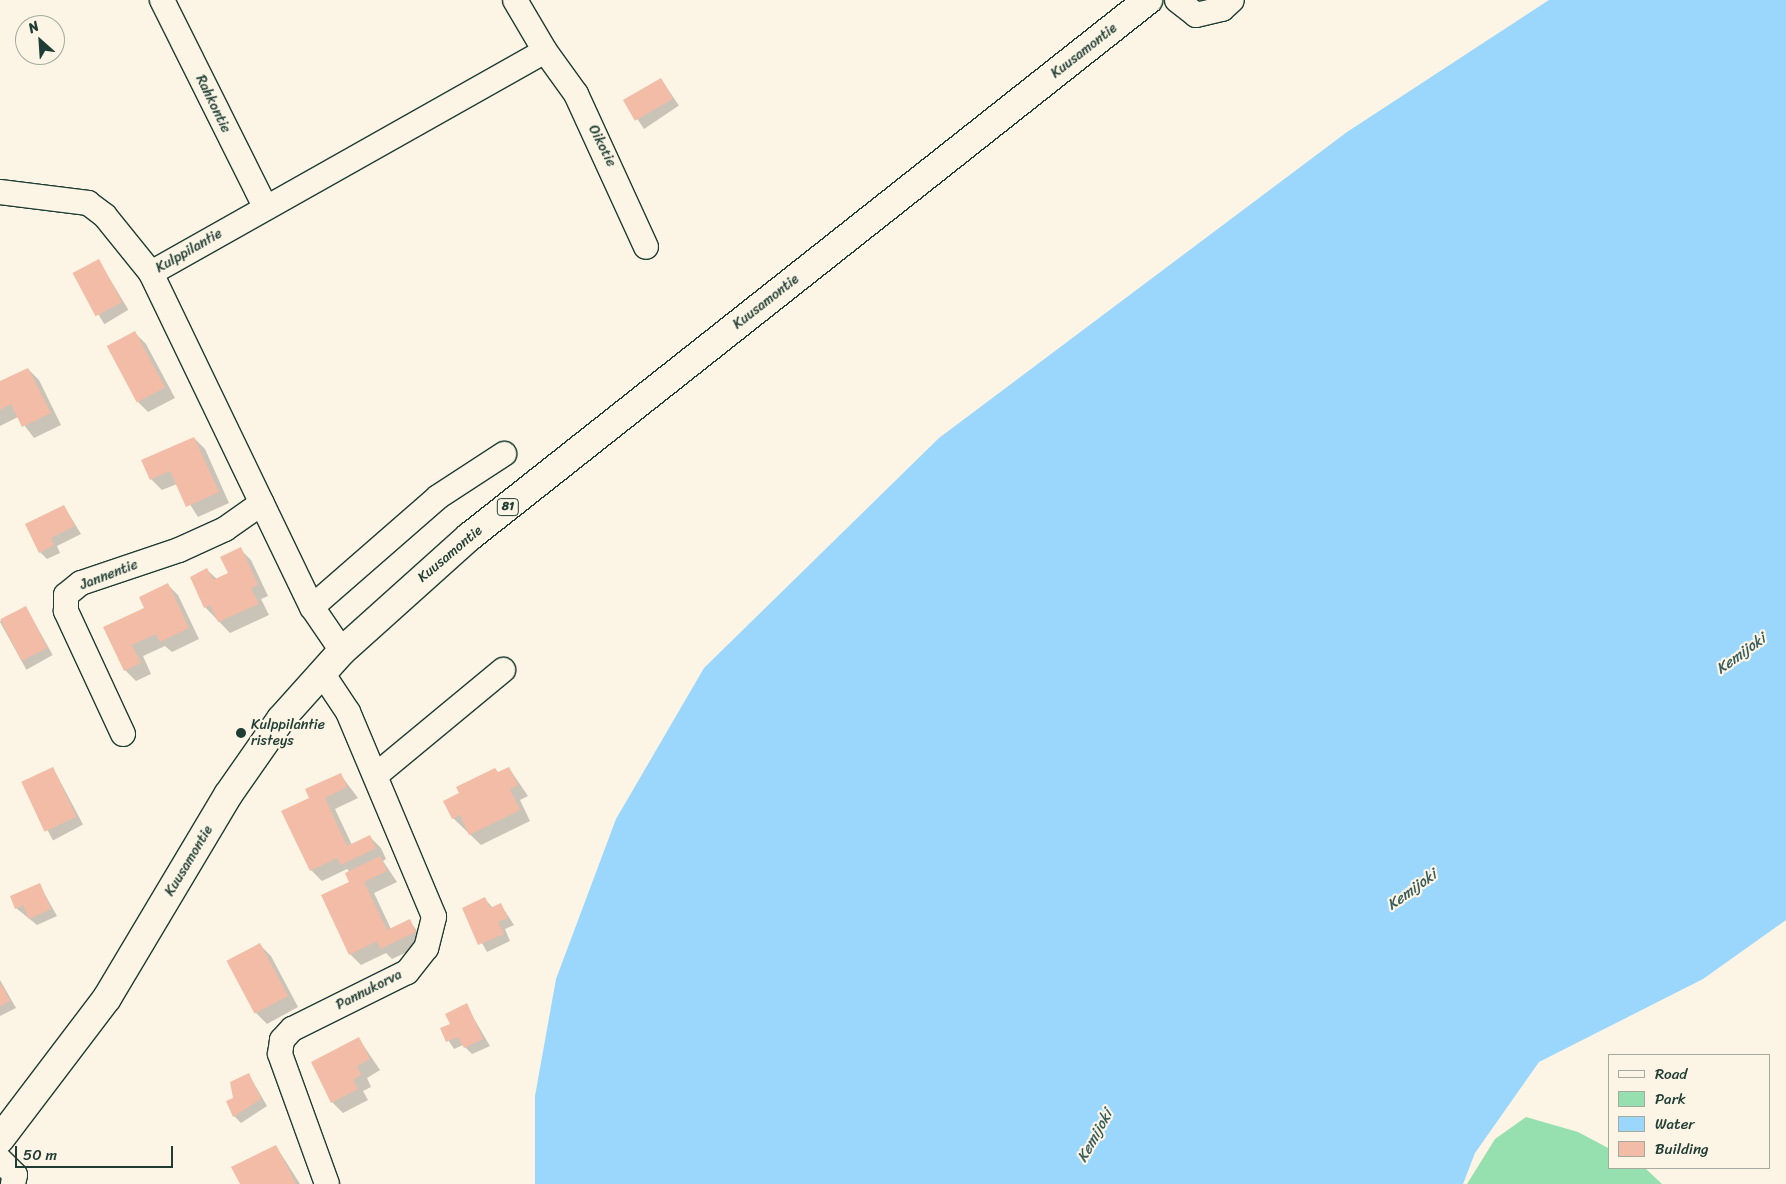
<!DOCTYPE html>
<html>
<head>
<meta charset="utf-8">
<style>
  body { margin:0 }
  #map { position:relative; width:1786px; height:1184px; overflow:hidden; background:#fcf5e5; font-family:Sriracha,sans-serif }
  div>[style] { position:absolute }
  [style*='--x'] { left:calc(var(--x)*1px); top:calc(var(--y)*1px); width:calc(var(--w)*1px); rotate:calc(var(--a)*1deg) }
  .green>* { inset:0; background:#96dfaf }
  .water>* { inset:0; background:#9bd6fc }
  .shadow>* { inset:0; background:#0003; transform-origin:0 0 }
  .building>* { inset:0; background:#f3bca6; transform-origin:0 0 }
  .roads { filter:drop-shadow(1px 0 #1f3d34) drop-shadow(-1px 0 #1f3d34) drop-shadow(0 1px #1f3d34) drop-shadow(0 -1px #1f3d34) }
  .minor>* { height:24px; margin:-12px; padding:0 12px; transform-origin:12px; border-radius:12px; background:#fcf5e5 }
  .major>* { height:28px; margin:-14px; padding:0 14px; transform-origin:14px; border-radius:14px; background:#fcf5e5 }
  .dots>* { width:14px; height:14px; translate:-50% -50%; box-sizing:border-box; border:2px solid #fcf5e5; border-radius:50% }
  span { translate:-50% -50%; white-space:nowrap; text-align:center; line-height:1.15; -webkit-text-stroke:4.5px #fcf5e5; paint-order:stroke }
  .shield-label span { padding:1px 4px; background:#fcf5e5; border:1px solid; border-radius:4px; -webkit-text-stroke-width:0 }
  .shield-label { font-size:12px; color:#1f3d34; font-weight:700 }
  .street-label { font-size:14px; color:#1f3d34 }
  .poi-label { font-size:14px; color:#1f3d34 }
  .left { translate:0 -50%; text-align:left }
  .water-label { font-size:15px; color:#385c5c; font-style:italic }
  .legend { position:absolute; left:1608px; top:1054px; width:162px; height:115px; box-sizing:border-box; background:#fcf5e5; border:1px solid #a4ab9e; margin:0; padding:6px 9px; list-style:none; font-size:15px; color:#1f3d34 }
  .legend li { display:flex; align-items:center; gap:10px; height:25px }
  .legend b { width:25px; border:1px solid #a4ab9e }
  .north { position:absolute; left:15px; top:15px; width:50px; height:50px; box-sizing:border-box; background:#fcf5e5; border:1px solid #a4ab9e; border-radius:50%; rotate:334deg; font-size:14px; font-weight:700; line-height:20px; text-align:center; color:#1f3d34 }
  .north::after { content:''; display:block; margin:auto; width:18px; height:22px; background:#1f3d34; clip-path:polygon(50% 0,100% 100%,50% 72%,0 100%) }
  .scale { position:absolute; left:15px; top:1146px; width:158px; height:22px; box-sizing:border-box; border:2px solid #1f3d34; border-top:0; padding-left:6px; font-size:15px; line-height:18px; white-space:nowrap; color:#1f3d34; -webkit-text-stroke:4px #fcf5e5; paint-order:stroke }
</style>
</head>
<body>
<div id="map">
  <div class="green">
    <div style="clip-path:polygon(1526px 1117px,1578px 1132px,1610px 1149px,1610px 1168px,1645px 1168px,1662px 1184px,1467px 1184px,1495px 1139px)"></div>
  </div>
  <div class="water">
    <div style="clip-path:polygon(1549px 0,1786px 0,1786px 920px,1703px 979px,1539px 1062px,1475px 1153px,1463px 1184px,535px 1184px,535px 1096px,556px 979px,616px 819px,704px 668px,939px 438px,1347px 132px)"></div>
  </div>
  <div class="shadow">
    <div style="left:661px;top:79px;width:32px;height:42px;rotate:56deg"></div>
    <div style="left:99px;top:261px;width:57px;height:28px;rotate:59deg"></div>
    <div style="clip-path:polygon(135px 333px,146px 344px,175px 398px,148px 412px,137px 401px)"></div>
    <div style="clip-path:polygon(28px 369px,39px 380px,61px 425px,34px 438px,18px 417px,0 426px,0 383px)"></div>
    <div style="clip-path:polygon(194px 438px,205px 449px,229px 503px,198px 517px,177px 484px,162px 490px,151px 479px)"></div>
    <div style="clip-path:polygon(64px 506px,81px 534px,57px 546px,60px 553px,47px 559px,40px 552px)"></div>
    <div style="clip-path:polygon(240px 549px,251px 560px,268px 596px,261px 599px,269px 615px,230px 633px,205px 607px,207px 570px,217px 579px,229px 573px)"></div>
    <div style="clip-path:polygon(167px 584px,178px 595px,199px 639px,172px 652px,165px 646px,143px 656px,151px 674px,136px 681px,125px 670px,105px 627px,146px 608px)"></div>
    <div style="left:26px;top:607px;width:55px;height:30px;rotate:61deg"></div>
    <div style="left:53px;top:768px;width:64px;height:34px;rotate:62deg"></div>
    <div style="clip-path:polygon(509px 768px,528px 796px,520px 800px,530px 821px,481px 845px,453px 818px)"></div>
    <div style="clip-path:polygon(340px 774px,358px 798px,335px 809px,352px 845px,370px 837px,381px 848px,386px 859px,383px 861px,397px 882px,374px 893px,391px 929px,409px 920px,426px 943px,392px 959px,386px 953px,361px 965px,350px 954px,350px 872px,347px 869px,322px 881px,311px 870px,311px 798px)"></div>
    <div style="clip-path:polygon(39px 884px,57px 916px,37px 925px,16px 908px)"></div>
    <div style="clip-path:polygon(485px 899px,493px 908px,501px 905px,514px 925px,505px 929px,510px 941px,487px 952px,463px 909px)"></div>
    <div style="clip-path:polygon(260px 945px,271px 956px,298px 1007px,267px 1024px,256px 1013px,229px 961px)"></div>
    <div style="clip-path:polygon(0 980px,16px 1008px,0 1016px)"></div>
    <div style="clip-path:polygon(466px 1005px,490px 1046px,472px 1054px,463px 1045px,454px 1049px,441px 1029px,451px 1025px)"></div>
    <div style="clip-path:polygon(359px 1039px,380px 1070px,367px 1078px,371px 1087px,363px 1091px,368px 1100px,343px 1113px,332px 1102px)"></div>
    <div style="clip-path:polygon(249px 1075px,267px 1106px,241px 1123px,234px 1116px,234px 1099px)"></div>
    <div style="clip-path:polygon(276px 1146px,300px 1184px,241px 1184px)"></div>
  </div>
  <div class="building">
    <div style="left:661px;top:78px;width:24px;height:44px;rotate:60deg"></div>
    <div style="left:99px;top:259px;width:49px;height:30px;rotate:62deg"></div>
    <div style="left:135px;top:331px;width:64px;height:32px;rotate:62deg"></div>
    <div style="clip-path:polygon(28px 368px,51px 413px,22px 427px,11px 404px,0 410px,0 381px)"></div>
    <div style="clip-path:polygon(194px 437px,219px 492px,186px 507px,170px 471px,150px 480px,141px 460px)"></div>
    <div style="clip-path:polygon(64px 505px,75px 526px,51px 538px,54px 545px,39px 553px,25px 524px)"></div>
    <div style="clip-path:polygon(241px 547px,258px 585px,251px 588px,259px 604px,218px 622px,210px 605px,204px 608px,190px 577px,207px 568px,213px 580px,228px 573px,220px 557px)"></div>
    <div style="clip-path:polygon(168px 583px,189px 628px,160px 642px,156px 634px,132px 645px,141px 663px,124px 671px,103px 627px,144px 608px,139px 597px)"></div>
    <div style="left:26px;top:606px;width:47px;height:29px;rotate:63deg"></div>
    <div style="left:53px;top:767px;width:55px;height:35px;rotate:65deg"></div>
    <div style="clip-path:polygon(509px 767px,518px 785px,510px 789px,520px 810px,469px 835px,460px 815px,452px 819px,443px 801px,459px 793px,456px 787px,495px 768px,498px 772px)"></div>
    <div style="clip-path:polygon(341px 773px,347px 787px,325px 798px,347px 846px,370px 835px,376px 848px,341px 865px,337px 858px,310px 871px,281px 811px,309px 798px,305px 789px)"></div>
    <div style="clip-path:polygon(380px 856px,387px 871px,364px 882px,387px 930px,410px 919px,416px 932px,380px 949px,377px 941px,349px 955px,321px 895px,349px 882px,345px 873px)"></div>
    <div style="clip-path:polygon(40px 883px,51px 909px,29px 919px,23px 905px,15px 909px,10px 896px)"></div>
    <div style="clip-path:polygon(485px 897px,490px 908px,501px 903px,508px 918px,498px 922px,504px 934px,478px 945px,462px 908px)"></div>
    <div style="left:260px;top:943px;width:60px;height:38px;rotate:62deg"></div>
    <div style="clip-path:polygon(0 982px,10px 1001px,0 1006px)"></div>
    <div style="clip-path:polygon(467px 1003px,483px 1039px,464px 1048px,458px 1037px,446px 1042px,440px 1028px,450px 1024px,445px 1014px)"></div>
    <div style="clip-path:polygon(359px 1037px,370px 1059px,357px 1066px,361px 1075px,353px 1080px,358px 1089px,331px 1103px,311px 1062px)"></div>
    <div style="clip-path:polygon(249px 1073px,261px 1099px,233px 1117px,226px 1101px,233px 1098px,230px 1082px)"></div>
    <div style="clip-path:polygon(276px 1145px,296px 1184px,240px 1184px,231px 1167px)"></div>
  </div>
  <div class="roads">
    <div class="minor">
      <div style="--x:162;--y:0;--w:231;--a:63.5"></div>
      <div style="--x:1177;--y:0;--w:24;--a:38"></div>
      <div style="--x:1196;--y:15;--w:27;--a:-13"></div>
      <div style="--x:1222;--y:9;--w:13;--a:-42"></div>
      <div style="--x:545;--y:51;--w:53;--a:54.2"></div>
      <div style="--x:576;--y:94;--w:168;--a:65.4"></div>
      <div style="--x:0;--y:192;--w:89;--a:7.1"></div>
      <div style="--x:88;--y:203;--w:21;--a:37"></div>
      <div style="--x:105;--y:216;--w:73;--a:51.1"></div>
      <div style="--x:151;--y:273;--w:371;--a:64.3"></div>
      <div style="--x:312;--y:607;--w:53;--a:55.7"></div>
      <div style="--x:151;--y:273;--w:452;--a:-29.4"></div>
      <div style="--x:545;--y:51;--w:59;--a:-120.5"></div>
      <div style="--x:312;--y:607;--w:167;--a:-41.1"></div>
      <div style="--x:438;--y:497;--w:79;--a:-33.1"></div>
      <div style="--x:322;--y:673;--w:47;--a:56.3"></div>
      <div style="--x:348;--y:712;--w:222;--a:67.2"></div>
      <div style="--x:434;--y:917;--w:32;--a:104"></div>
      <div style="--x:426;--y:948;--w:31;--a:128"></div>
      <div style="--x:407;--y:972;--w:128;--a:153.6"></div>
      <div style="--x:292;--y:1029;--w:15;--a:132"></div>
      <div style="--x:282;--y:1040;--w:14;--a:98"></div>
      <div style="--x:280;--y:1054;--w:138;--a:70.1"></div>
      <div style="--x:123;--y:734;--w:136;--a:-114.9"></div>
      <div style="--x:66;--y:611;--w:16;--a:-90"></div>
      <div style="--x:66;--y:595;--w:19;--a:-39"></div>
      <div style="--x:81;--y:583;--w:103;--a:-18.6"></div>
      <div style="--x:179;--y:550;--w:51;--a:-24.5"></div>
      <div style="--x:225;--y:529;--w:45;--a:-35.1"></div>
      <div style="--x:376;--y:775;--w:165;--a:-39.6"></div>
      <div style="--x:0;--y:1160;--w:21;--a:45"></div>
      <div style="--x:15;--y:1175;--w:9;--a:103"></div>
    </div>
    <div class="major">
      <div style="--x:0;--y:1139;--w:177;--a:-52.8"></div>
      <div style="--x:107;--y:998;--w:236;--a:-59.2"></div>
      <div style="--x:228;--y:795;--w:93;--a:-55.1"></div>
      <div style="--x:281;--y:719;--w:91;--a:-48.1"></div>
      <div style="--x:342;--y:651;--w:171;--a:-41.9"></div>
      <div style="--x:469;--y:537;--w:866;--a:-38.34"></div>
    </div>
  </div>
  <div class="dots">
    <div style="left:241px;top:733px;background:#1f3d34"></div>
  </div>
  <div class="shield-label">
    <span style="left:508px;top:507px">81</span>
  </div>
  <div class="street-label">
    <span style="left:1084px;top:51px;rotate:-38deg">Kuusamontie</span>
    <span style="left:213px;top:104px;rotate:64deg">Rahkontie</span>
    <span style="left:602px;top:146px;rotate:63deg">Oikotie</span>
    <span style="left:189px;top:251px;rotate:-30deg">Kulppilantie</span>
    <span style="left:766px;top:302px;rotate:-38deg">Kuusamontie</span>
    <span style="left:450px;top:554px;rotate:-40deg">Kuusamontie</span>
    <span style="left:109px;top:575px;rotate:-21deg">Jannentie</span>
    <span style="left:189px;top:861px;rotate:-59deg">Kuusamontie</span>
    <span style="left:369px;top:990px;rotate:-27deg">Pannukorva</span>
  </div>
  <div class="poi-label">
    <span class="left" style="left:251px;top:733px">Kulppilantie<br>risteys</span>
  </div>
  <div class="water-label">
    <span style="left:1741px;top:654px;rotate:-36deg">Kemijoki</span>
    <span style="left:1412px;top:890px;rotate:-36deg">Kemijoki</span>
    <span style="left:1095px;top:1136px;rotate:-61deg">Kemijoki</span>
  </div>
  <ul class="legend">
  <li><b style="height:6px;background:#fcf5e5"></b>Road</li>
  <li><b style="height:14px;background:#96dfaf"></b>Park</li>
  <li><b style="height:14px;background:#9bd6fc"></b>Water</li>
  <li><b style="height:14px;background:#f3bca6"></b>Building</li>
  </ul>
  <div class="north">N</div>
  <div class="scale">50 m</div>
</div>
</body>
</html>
